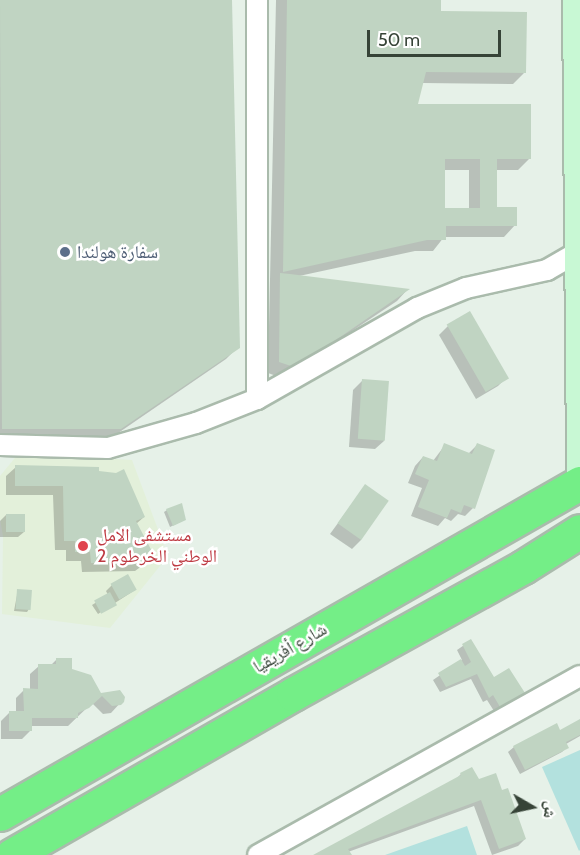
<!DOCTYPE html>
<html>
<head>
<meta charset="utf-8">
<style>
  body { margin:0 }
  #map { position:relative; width:580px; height:855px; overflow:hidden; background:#e6f1e8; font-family:Cabin,"Noto Naskh Arabic",sans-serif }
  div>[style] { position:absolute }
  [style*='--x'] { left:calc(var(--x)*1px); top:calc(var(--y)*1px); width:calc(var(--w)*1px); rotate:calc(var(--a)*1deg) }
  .medical>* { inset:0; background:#e3f0da }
  .green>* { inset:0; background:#b3e1de }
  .shadow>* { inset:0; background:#0003 }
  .building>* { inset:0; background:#c0d4c2; transform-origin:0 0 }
  .roads { filter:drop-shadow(2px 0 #aabbac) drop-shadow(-2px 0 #aabbac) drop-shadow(0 2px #aabbac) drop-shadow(0 -2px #aabbac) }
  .street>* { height:20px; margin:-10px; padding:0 10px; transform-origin:10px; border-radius:10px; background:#fff }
  .secondary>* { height:27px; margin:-13.5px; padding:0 13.5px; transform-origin:13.5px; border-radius:13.5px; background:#c8f8d4 }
  .highway>* { height:33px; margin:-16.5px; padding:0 16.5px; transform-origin:16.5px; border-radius:16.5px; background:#74ee87 }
  .dots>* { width:16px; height:16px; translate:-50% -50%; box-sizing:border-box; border:3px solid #fff; border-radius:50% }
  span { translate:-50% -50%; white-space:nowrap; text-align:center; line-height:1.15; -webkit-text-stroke:5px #fff; paint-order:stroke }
  .service-label { font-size:18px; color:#4e5e75 }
  .left { translate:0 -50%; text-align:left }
  .health-label { font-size:18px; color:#be3a42 }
  .street-label { font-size:18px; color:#364337 }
  .north { position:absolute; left:502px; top:777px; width:60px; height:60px; -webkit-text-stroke:4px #fff; paint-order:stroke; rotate:99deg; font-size:16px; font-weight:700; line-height:24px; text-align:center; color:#364337 }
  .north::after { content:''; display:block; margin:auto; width:21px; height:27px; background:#364337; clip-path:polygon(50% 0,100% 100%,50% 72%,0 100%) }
  .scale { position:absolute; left:367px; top:30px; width:134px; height:27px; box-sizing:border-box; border:3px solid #364337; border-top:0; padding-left:8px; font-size:18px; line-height:21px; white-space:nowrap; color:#364337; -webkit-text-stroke:4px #fff; paint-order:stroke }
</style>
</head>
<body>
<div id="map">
  <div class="medical">
    <div style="clip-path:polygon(19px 453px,132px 460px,168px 556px,110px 628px,2px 614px,3px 537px,0 518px,0 476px)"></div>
  </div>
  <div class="green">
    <div style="clip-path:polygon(580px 750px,580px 850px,579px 851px,542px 767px)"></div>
    <div style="clip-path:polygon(467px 826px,477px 855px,385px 855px)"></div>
  </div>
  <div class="shadow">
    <div style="clip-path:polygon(0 0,230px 0,238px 347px,226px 359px,108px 440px,0 440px)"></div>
    <div style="clip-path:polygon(evenodd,276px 0,439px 0,439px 12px,524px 73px,513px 84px,422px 83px,416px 105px,529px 159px,518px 170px,495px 170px,495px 208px,515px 225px,504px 237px,444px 237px,433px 251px,415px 251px,299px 276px,407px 290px,397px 301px,319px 353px,279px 377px,268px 373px,276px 0,443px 170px,469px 170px,469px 210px,443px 210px,443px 170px)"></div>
    <div style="clip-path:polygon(448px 326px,507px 377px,498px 386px,476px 399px,439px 335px)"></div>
    <div style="clip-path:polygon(362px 381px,384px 441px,375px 449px,349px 447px,353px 390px)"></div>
    <div style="clip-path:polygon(445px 445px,468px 454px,477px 445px,473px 508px,465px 516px,458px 514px,451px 521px,445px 518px,438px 526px,411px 516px,422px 488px,408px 483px,415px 466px,423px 457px,433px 461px)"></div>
    <div style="clip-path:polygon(16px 467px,116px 474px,144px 517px,136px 524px,154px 557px,135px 571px,82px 572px,81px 561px,66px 561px,66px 550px,55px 550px,53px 495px,6px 495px,6px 476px)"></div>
    <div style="clip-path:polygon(365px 486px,361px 540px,352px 549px,330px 534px)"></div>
    <div style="clip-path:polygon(167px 510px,184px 520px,170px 527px,164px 512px)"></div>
    <div style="clip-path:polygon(6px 515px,24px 532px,18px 537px,0 537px,0 521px)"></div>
    <div style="clip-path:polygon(112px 585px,135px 590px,98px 614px,92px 605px,108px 595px,106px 591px)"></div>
    <div style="clip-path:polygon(18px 590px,29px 609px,27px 612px,14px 611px)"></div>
    <div style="clip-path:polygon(470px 641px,494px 679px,523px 693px,518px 698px,494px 711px,487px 700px,483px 702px,471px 679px,440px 692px,433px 680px,462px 660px,457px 650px)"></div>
    <div style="clip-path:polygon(57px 659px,101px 695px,116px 691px,122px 694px,122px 701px,111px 713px,103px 714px,92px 703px,68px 726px,31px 726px,31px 730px,22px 739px,1px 739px,1px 721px,9px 713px,16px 713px,16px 698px,24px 690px,30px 690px,30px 674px,39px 666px,51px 665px)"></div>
    <div style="clip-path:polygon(580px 721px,580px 736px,566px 744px,567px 747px,562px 752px,520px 774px,508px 752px,514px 747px,560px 732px)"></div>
    <div style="clip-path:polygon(461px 774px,501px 792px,525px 839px,518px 846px,492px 855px,474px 806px,348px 852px,350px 855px,318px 855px,454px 781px)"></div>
  </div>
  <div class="building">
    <div style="clip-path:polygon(0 0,232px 0,240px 348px,121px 429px,2px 429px)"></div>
    <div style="clip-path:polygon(evenodd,287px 0,441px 0,441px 11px,527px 12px,526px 73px,426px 72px,418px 104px,531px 104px,531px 159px,497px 159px,497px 207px,517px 207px,517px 226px,446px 226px,446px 240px,427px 240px,283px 272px,287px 0,445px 159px,480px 159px,480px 208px,445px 208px,445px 159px)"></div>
    <div style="clip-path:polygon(280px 273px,290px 274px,410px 289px,333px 342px,291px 366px,279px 362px)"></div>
    <div style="left:470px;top:311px;width:78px;height:27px;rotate:60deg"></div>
    <div style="left:362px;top:379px;width:27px;height:60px;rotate:4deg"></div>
    <div style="clip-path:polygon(444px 443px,472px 454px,477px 443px,495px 450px,475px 509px,464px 505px,461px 513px,451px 509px,447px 518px,418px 507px,429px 480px,415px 474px,423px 456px,437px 461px)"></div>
    <div style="clip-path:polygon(15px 465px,99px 467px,99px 471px,116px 473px,124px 469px,145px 517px,136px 521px,155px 557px,146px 562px,91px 563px,90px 552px,75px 552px,75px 541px,64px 541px,63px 486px,15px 486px)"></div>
    <div style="left:365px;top:484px;width:29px;height:48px;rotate:35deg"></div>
    <div style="clip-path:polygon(182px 503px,186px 520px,173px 526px,166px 509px)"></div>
    <div style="left:6px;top:514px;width:19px;height:18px"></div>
    <div style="left:128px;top:574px;width:18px;height:20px;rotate:61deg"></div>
    <div style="left:17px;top:589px;width:15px;height:20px;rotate:4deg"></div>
    <div style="left:110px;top:592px;width:15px;height:18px;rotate:62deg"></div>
    <div style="clip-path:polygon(471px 639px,494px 677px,509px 668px,525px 693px,500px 707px,493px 695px,489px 698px,477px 674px,446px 687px,438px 673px,461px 659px,465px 666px,471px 662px,462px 644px)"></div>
    <div style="clip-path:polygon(56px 658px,72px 658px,72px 669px,91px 675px,101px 693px,120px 690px,125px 697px,124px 702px,121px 705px,112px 706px,102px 696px,89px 708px,78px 713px,78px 718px,32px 718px,32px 731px,9px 731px,9px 711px,24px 711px,23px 688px,38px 689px,38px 664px,56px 664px)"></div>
    <div style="clip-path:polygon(580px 719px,580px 735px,566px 742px,569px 748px,525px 770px,513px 746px,557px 723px,560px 730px)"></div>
    <div style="clip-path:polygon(472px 767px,479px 779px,496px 773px,502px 790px,508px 788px,526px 839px,499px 849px,481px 800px,348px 849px,352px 855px,313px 855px,461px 775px,460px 773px)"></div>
  </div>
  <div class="roads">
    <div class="street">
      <div style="--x:257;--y:399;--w:399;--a:-90"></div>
      <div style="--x:0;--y:445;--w:108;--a:1.6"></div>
      <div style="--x:108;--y:448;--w:91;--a:-15.9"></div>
      <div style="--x:196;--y:423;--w:66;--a:-21.5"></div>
      <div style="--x:257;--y:399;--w:184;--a:-29.6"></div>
      <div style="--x:417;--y:308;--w:53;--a:-22.2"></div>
      <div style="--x:466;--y:288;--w:83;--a:-12.5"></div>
      <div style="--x:547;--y:270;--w:38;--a:-30"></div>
      <div style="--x:258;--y:855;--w:368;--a:-29.1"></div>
    </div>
    <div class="secondary">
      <div style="--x:576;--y:0;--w:483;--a:89.5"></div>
    </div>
    <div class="highway">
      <div style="--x:0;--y:814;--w:668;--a:-29.71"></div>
      <div style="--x:12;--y:855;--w:324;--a:-29.8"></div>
      <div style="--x:293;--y:694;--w:263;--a:-28.9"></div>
      <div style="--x:523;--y:567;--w:67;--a:-32.3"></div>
    </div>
  </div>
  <div class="dots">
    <div style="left:65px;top:252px;background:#5c6f8a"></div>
    <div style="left:83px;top:546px;background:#e0444e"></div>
  </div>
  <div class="service-label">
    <span class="left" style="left:77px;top:252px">سفارة هولندا</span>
  </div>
  <div class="health-label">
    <span class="left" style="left:97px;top:546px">مستشفى الامل<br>الوطني الخرطوم 2</span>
  </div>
  <div class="street-label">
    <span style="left:290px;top:648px;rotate:-30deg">شارع أفريقيا</span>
  </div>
  <div class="north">ش</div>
  <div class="scale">50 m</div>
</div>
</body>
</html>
